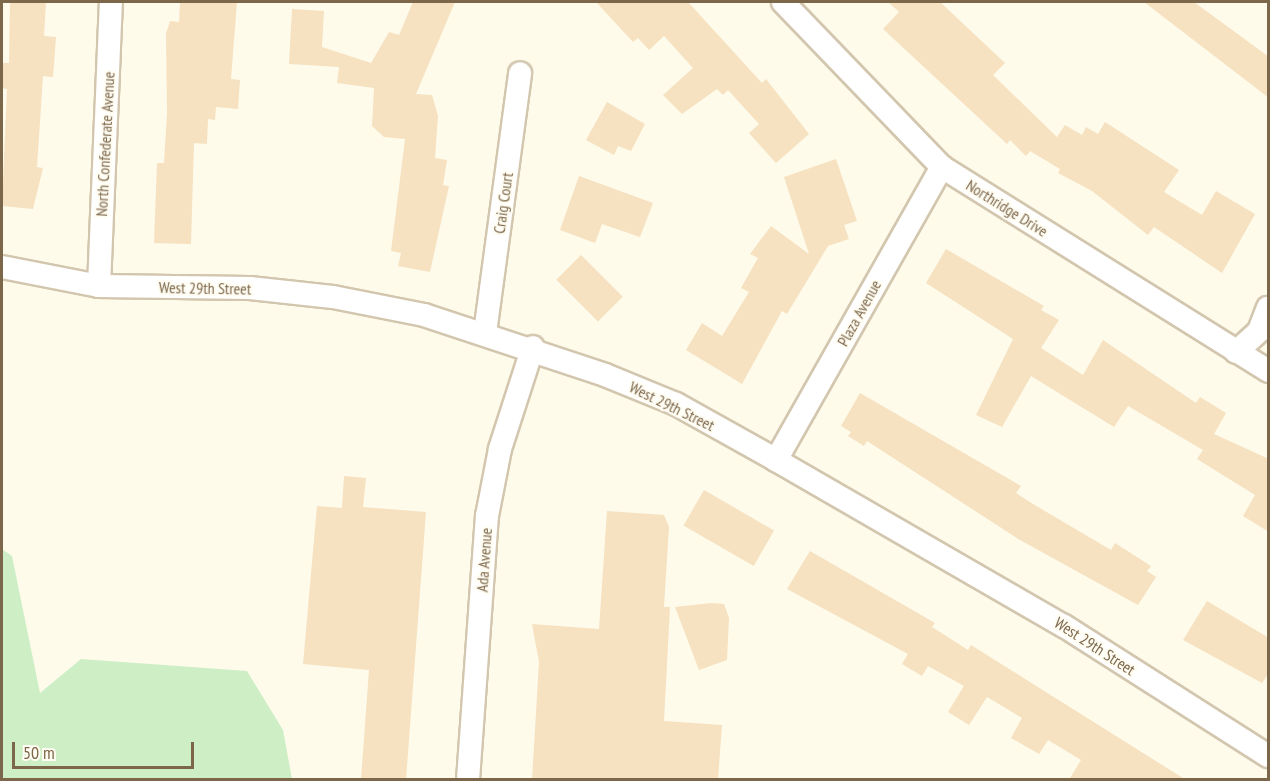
<!DOCTYPE html>
<html>
<head>
<meta charset="utf-8">
<style>
  body { margin:0 }
  #map { position:relative; width:1270px; height:781px; overflow:hidden; background:#fefbeb; font-family:"PT Sans Narrow",sans-serif }
  div>[style] { position:absolute }
  [style*='--x'] { left:calc(var(--x)*1px); top:calc(var(--y)*1px); width:calc(var(--w)*1px); rotate:calc(var(--a)*1deg) }
  .green>* { inset:0; background:#ceeec6 }
  .building>* { inset:0; background:#f6e1c0; transform-origin:0 0 }
  .roads { filter:drop-shadow(2px 0 #d3c6ae) drop-shadow(-2px 0 #d3c6ae) drop-shadow(0 2px #d3c6ae) drop-shadow(0 -2px #d3c6ae) }
  .street>* { height:22px; margin:-11px; padding:0 11px; transform-origin:11px; border-radius:11px; background:#fff }
  span { translate:-50% -50%; white-space:nowrap; text-align:center; line-height:1.15; -webkit-text-stroke:4.5px #fffdf3; paint-order:stroke }
  .street-label { font-size:16px; color:#7d674a }
  .frame { position:absolute; inset:0; border:3px solid #7d674a; pointer-events:none }
  .scale { position:absolute; left:12px; top:742px; width:182px; height:27px; box-sizing:border-box; border:3px solid #7d674a; border-top:0; padding-left:8px; font-size:18px; line-height:21px; white-space:nowrap; color:#7d674a; -webkit-text-stroke:4px #fffdf3; paint-order:stroke }
</style>
</head>
<body>
<div id="map">
  <div class="green">
    <div style="clip-path:polygon(2px 549px,12px 556px,40px 693px,81px 659px,247px 671px,283px 730px,292px 779px,2px 779px)"></div>
  </div>
  <div class="building">
    <div style="clip-path:polygon(10px 2px,46px 2px,44px 36px,56px 37px,53px 77px,43px 76px,37px 167px,43px 168px,33px 209px,2px 206px,7px 89px,2px 88px,2px 63px,9px 63px)"></div>
    <div style="clip-path:polygon(180px 2px,237px 2px,231px 79px,240px 80px,238px 109px,216px 107px,215px 120px,208px 119px,207px 144px,194px 143px,191px 244px,154px 243px,157px 163px,164px 163px,167px 113px,166px 34px,170px 21px,179px 22px)"></div>
    <div style="clip-path:polygon(413px 2px,455px 2px,416px 94px,432px 95px,438px 116px,435px 158px,447px 160px,443px 185px,449px 186px,430px 272px,398px 266px,401px 253px,391px 251px,405px 139px,384px 137px,372px 126px,374px 88px,337px 83px,339px 67px,289px 64px,292px 9px,324px 11px,322px 47px,371px 63px,389px 32px,399px 35px)"></div>
    <div style="clip-path:polygon(596px 2px,688px 2px,762px 83px,766px 79px,809px 134px,776px 163px,749px 133px,759px 124px,728px 90px,723px 95px,717px 89px,682px 114px,663px 95px,693px 68px,664px 36px,649px 50px,638px 38px,633px 42px)"></div>
    <div style="clip-path:polygon(888px 2px,940px 2px,1005px 63px,993px 75px,1057px 137px,1065px 125px,1082px 135px,1086px 127px,1098px 134px,1105px 122px,1179px 170px,1164px 192px,1202px 215px,1216px 191px,1255px 214px,1222px 273px,1154px 227px,1148px 235px,1092px 191px,1058px 173px,1060px 169px,1030px 151px,1026px 156px,1010px 140px,1007px 144px,883px 29px,899px 12px)"></div>
    <div style="clip-path:polygon(1144px 2px,1194px 2px,1269px 57px,1269px 98px)"></div>
    <div style="clip-path:polygon(607px 102px,645px 124px,631px 151px,618px 146px,614px 155px,586px 140px)"></div>
    <div style="clip-path:polygon(836px 159px,857px 221px,844px 225px,849px 239px,828px 246px,787px 314px,782px 311px,742px 384px,686px 350px,702px 323px,722px 336px,749px 292px,741px 288px,758px 258px,750px 254px,771px 226px,809px 254px,784px 177px)"></div>
    <div style="clip-path:polygon(579px 176px,653px 203px,640px 237px,602px 224px,595px 243px,560px 230px)"></div>
    <div style="clip-path:polygon(946px 249px,1044px 306px,1041px 310px,1059px 320px,1041px 348px,1083px 375px,1103px 340px,1196px 403px,1200px 397px,1226px 413px,1214px 434px,1269px 459px,1269px 532px,1243px 516px,1255px 495px,1197px 459px,1203px 450px,1128px 406px,1114px 427px,1031px 376px,1002px 427px,976px 415px,1013px 339px,926px 283px)"></div>
    <div style="left:581px;top:255px;width:59px;height:35px;rotate:45deg"></div>
    <div style="clip-path:polygon(860px 393px,1021px 486px,1016px 493px,1033px 504px,1111px 550px,1115px 543px,1151px 566px,1147px 571px,1156px 577px,1138px 605px,1020px 540px,867px 441px,864px 446px,848px 436px,851px 432px,841px 426px)"></div>
    <div style="clip-path:polygon(344px 476px,366px 478px,363px 507px,426px 512px,406px 780px,361px 780px,369px 670px,303px 664px,317px 506px,342px 508px)"></div>
    <div style="left:704px;top:490px;width:81px;height:41px;rotate:30deg"></div>
    <div style="clip-path:polygon(607px 511px,664px 515px,669px 527px,664px 607px,670px 607px,664px 721px,722px 725px,718px 780px,532px 780px,539px 662px,532px 624px,599px 629px)"></div>
    <div style="clip-path:polygon(810px 551px,935px 623px,932px 627px,968px 650px,971px 645px,1186px 780px,1069px 780px,1081px 760px,1048px 740px,1039px 754px,1011px 738px,1022px 718px,987px 697px,969px 725px,948px 712px,964px 686px,928px 666px,922px 676px,902px 664px,908px 654px,787px 589px)"></div>
    <div style="clip-path:polygon(1207px 601px,1269px 638px,1269px 673px,1262px 683px,1183px 640px)"></div>
    <div style="clip-path:polygon(712px 603px,724px 604px,729px 618px,727px 660px,699px 670px,675px 607px)"></div>
  </div>
  <div class="roads">
    <div class="street">
      <div style="--x:783;--y:2;--w:229;--a:46.1"></div>
      <div style="--x:942;--y:167;--w:385;--a:32"></div>
      <div style="--x:2;--y:267;--w:99;--a:11.1"></div>
      <div style="--x:99;--y:286;--w:151;--a:0.8"></div>
      <div style="--x:250;--y:288;--w:83;--a:6.2"></div>
      <div style="--x:333;--y:297;--w:93;--a:11.2"></div>
      <div style="--x:424;--y:315;--w:191;--a:18.3"></div>
      <div style="--x:605;--y:375;--w:77;--a:22.2"></div>
      <div style="--x:676;--y:404;--w:115;--a:29.2"></div>
      <div style="--x:776;--y:460;--w:332;--a:30"></div>
      <div style="--x:1064;--y:626;--w:242;--a:32.5"></div>
      <div style="--x:99;--y:286;--w:284;--a:-87.6"></div>
      <div style="--x:485;--y:333;--w:262;--a:-82.3"></div>
      <div style="--x:1236;--y:352;--w:31;--a:-42"></div>
      <div style="--x:1259;--y:331;--w:25;--a:-69"></div>
      <div style="--x:776;--y:460;--w:337;--a:-60.5"></div>
      <div style="--x:468;--y:780;--w:265;--a:-85.9"></div>
      <div style="--x:487;--y:516;--w:68;--a:-79"></div>
      <div style="--x:500;--y:449;--w:107;--a:-72.1"></div>
    </div>
  </div>
  <div class="street-label">
    <span style="left:105px;top:144px;rotate:-87deg">North Confederate Avenue</span>
    <span style="left:503px;top:203px;rotate:-82deg">Craig Court</span>
    <span style="left:1007px;top:208px;rotate:32deg">Northridge Drive</span>
    <span style="left:205px;top:288px;rotate:1deg">West 29th Street</span>
    <span style="left:859px;top:313px;rotate:-61deg">Plaza Avenue</span>
    <span style="left:672px;top:406px;rotate:26deg">West 29th Street</span>
    <span style="left:484px;top:560px;rotate:-86deg">Ada Avenue</span>
    <span style="left:1095px;top:646px;rotate:33deg">West 29th Street</span>
  </div>
  <div class="frame"></div>
  <div class="scale">50 m</div>
</div>
</body>
</html>
